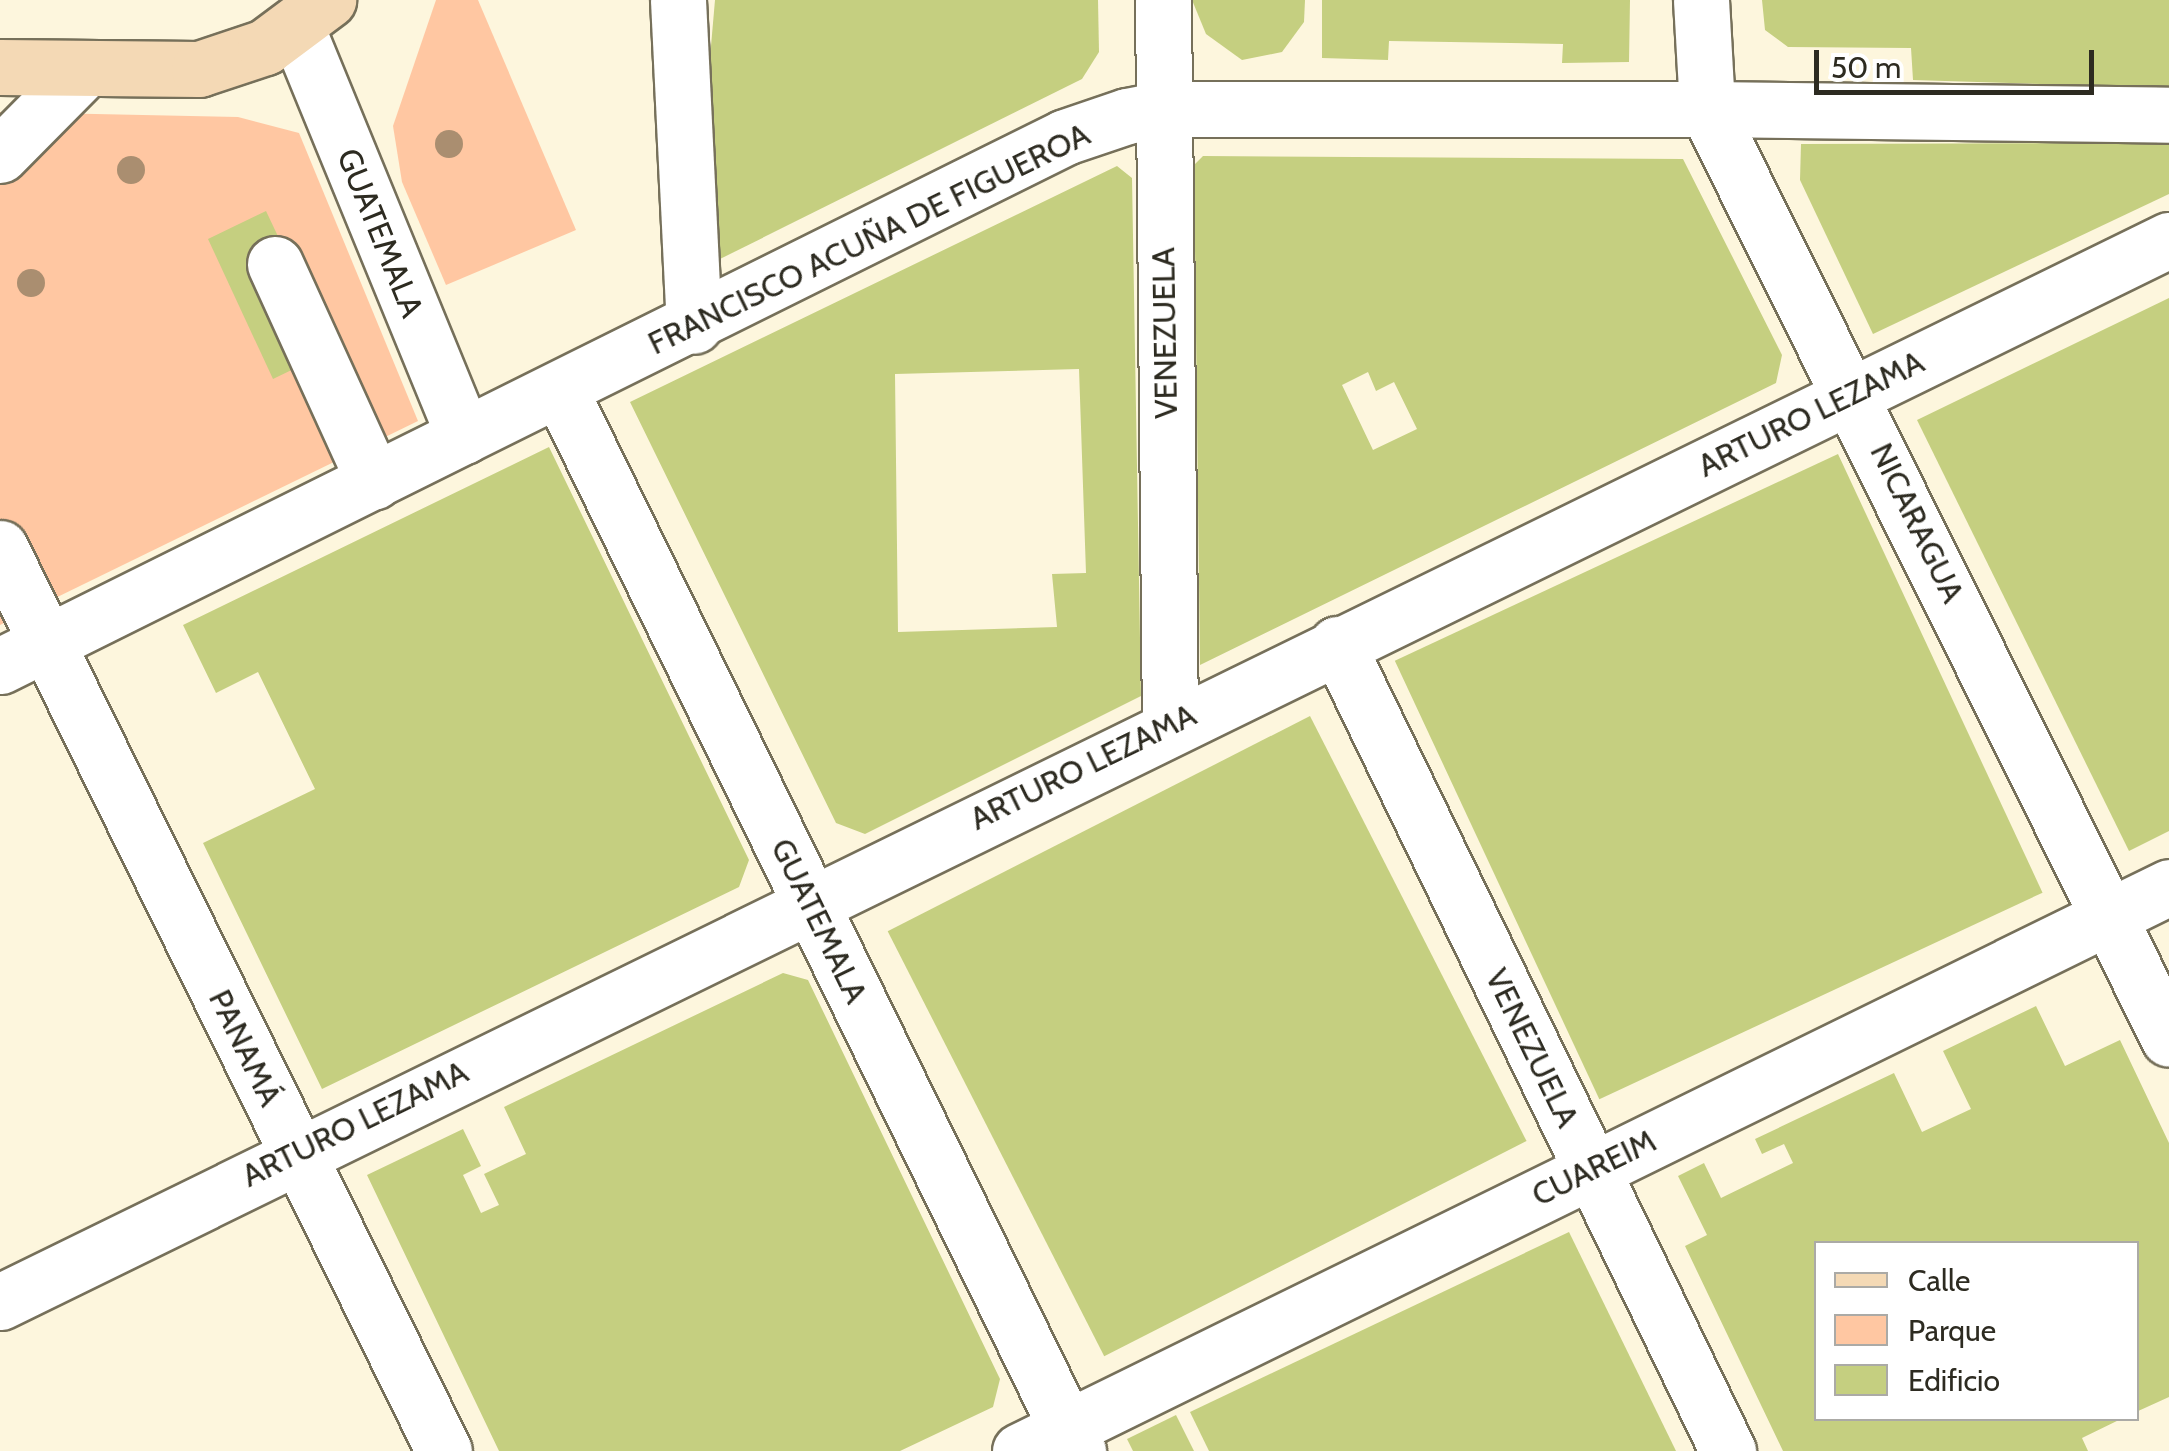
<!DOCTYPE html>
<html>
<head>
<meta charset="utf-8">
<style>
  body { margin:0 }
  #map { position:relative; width:2169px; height:1451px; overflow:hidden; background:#fdf6dd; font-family:Cabin,sans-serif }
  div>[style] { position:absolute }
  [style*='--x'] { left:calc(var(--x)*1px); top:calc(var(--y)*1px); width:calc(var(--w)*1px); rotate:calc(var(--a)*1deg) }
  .green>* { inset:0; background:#ffc7a2 }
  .building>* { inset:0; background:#c5cf80; transform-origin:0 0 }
  .roads { filter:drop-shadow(2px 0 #76705a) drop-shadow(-2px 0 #76705a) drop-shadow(0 2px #76705a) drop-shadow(0 -2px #76705a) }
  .minor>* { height:55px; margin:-27.5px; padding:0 27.5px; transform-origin:27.5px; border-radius:27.5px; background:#fff }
  .major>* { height:55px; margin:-27.5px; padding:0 27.5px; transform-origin:27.5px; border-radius:27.5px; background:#f4d9b5 }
  .trees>* { width:28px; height:28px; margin:-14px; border-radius:50%; background:#aa8e70 }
  span { translate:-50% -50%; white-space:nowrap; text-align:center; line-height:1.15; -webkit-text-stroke:8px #fff; paint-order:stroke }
  .street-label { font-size:32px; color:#2d2b21 }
  .legend { position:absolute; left:1814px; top:1241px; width:325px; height:180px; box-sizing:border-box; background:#fff; border:2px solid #abaaa6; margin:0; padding:12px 18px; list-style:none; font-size:30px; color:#2d2b21 }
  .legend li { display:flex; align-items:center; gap:20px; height:50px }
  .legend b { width:50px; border:2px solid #abaaa6 }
  .scale { position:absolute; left:1814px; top:50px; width:280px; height:45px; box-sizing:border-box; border:5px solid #2d2b21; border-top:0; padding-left:12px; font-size:30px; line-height:35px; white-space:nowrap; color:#2d2b21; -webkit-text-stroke:8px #fff; paint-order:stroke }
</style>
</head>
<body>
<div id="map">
  <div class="green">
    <div style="clip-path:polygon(436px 0,478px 0,576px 230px,446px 285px,402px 182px,393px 126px)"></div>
    <div style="clip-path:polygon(0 112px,238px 117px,299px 133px,418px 421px,0 625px)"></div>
  </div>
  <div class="building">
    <div style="clip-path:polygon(715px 0,1098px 0,1099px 52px,1082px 79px,718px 260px,707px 92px)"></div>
    <div style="clip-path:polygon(1192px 0,1305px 0,1304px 22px,1282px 52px,1242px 60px,1206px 34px)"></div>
    <div style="clip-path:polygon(1322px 0,1630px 0,1629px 62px,1562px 63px,1563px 44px,1389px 41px,1388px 60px,1322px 58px)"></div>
    <div style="clip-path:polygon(1762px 0,2169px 0,2169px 88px,1913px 80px,1911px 48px,1788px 47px,1765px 30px)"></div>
    <div style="clip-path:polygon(2169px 143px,2169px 194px,1873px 334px,1800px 180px,1801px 144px)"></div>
    <div style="clip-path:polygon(evenodd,1203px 156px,1683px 159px,1782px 355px,1776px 383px,1200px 665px,1194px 165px,1203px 156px,1368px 372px,1376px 391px,1394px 382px,1417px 429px,1373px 450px,1342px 385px,1368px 372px)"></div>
    <div style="clip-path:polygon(evenodd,1117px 166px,1132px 178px,1141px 696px,865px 834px,836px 823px,630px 402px,1117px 166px,1079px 369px,1086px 573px,1052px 574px,1057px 627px,898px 632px,895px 374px,1079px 369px)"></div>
    <div style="clip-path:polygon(266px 211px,284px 249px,306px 363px,273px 379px,208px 239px)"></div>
    <div style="clip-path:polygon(2169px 298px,2169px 831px,2129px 851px,1917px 420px)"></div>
    <div style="clip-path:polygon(549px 447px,749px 860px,739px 887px,322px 1089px,203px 843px,315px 789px,258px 672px,216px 693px,183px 625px)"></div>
    <div style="left:1838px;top:454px;width:484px;height:489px;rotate:65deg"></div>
    <div style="left:1310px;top:716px;width:477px;height:474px;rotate:63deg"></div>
    <div style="clip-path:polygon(783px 973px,808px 980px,1000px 1379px,993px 1407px,900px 1451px,499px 1451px,367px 1175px,463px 1129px,481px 1166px,463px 1175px,481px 1213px,499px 1205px,484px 1174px,526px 1154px,504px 1107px)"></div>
    <div style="clip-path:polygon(2036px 1006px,2065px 1066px,2120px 1040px,2169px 1143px,2169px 1397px,2136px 1412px,2136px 1244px,1816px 1244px,1816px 1418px,2123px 1418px,2082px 1438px,2088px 1451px,1783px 1451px,1685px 1246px,1707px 1235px,1678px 1176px,1704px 1163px,1721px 1198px,1793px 1163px,1784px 1144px,1762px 1154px,1755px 1139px,1894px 1073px,1922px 1132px,1971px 1109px,1943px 1051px)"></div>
    <div style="clip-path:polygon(1569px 1232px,1676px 1451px,1209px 1451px,1190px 1412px)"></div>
    <div style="clip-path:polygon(1176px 1415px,1194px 1451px,1133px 1451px,1127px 1439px)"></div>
  </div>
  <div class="roads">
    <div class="minor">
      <div style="--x:678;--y:0;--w:326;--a:87.2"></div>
      <div style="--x:1163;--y:0;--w:725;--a:89.45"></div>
      <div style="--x:1701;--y:0;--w:109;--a:86.8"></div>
      <div style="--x:1707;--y:109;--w:1038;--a:63.58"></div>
      <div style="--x:297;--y:29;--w:440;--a:67.7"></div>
      <div style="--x:0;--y:155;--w:121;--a:-45.3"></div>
      <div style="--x:275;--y:264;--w:239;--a:65.5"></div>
      <div style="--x:560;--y:390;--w:1181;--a:63.98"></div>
      <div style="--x:0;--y:548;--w:1006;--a:63.82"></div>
      <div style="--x:1337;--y:644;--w:897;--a:64.15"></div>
      <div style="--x:0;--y:666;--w:1189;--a:-26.41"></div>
      <div style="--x:1065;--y:137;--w:65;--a:-18.7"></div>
      <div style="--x:1127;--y:116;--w:37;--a:-11"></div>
      <div style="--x:1163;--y:109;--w:544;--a:0"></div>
      <div style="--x:1707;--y:109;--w:462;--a:0.7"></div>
      <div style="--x:0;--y:1302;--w:2415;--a:-26.09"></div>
      <div style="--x:1020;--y:1451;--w:1280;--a:-26.14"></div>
    </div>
    <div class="major">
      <div style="--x:0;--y:67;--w:199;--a:0.6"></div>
      <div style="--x:199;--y:69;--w:70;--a:-18.4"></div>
      <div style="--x:265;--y:47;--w:79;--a:-36.7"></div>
    </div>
  </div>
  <div class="trees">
    <div style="left:449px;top:144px"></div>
    <div style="left:131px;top:170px"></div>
    <div style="left:31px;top:283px"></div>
  </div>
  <div class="street-label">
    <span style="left:380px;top:233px;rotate:68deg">GUATEMALA</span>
    <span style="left:869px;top:239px;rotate:-26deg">FRANCISCO ACUÑA DE FIGUEROA</span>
    <span style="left:1165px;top:333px;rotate:-91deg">VENEZUELA</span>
    <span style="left:1811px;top:414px;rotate:-26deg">ARTURO LEZAMA</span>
    <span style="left:1917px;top:523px;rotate:64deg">NICARAGUA</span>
    <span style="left:1083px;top:767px;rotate:-26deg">ARTURO LEZAMA</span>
    <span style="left:819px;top:921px;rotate:64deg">GUATEMALA</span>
    <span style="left:245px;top:1048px;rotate:64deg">PANAMÁ</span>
    <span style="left:1532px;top:1048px;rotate:64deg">VENEZUELA</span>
    <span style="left:355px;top:1124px;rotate:-26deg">ARTURO LEZAMA</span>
    <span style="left:1594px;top:1168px;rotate:-26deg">CUAREIM</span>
  </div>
  <ul class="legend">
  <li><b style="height:12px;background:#f4d9b5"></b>Calle</li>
  <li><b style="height:28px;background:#ffc7a2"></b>Parque</li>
  <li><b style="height:28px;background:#c5cf80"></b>Edificio</li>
  </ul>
  <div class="scale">50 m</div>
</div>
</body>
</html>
